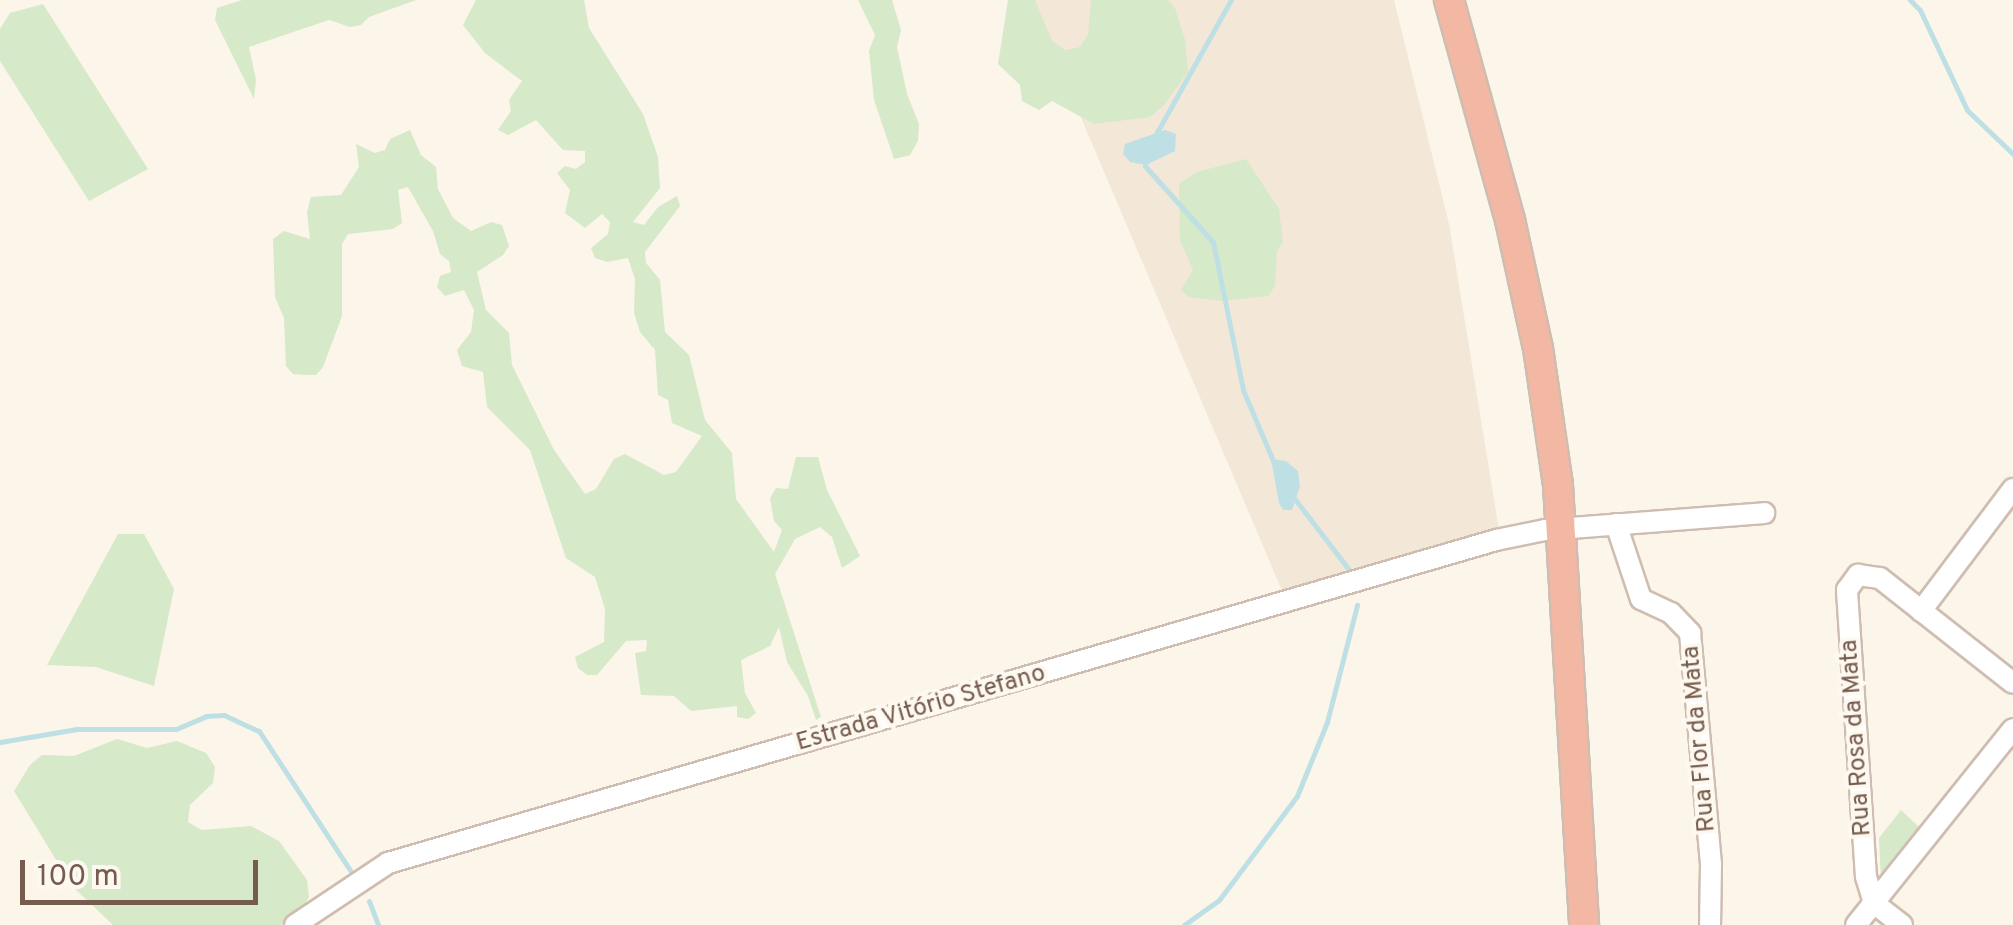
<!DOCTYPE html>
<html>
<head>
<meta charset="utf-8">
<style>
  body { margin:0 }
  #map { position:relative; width:2013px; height:925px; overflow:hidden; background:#fcf5ea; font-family:Overpass,sans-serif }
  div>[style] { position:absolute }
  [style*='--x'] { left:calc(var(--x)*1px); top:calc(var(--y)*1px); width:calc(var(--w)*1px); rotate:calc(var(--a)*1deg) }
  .residential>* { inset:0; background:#f3e7d8 }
  .green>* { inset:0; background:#d6e9c8 }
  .water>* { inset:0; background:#bee0e5 }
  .stream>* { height:5px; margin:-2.5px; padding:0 2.5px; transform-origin:2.5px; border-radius:2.5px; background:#bee0e5 }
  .roads { filter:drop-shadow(2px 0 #cebdb0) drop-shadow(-2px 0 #cebdb0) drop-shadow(0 2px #cebdb0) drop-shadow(0 -2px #cebdb0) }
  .minor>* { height:20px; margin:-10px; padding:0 10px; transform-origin:10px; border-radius:10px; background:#fff }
  .highway>* { height:28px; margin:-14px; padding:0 14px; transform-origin:14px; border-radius:14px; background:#f3b8a4 }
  span { translate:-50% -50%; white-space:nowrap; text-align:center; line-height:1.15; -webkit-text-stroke:8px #fef9f0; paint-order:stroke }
  .street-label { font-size:25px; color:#765c4e }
  .scale { position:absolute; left:20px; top:860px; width:238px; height:45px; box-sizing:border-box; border:5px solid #765c4e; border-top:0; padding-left:12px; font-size:30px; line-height:35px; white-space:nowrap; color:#765c4e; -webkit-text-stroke:8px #fef9f0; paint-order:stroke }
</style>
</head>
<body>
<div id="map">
  <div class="residential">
    <div style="clip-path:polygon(1031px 0,1394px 0,1449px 224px,1499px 530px,1283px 593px)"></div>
  </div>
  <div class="green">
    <div style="clip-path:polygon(242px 0,416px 0,369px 17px,361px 25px,350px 27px,329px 20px,249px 47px,256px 80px,254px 99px,215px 20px,217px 8px)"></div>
    <div style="clip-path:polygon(476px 0,584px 0,589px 28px,643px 114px,658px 157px,660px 188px,633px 222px,644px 225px,658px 207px,677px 196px,680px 206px,645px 252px,646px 263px,660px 280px,665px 332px,689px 355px,705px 420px,732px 453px,736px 499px,774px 552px,782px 530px,774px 521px,770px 498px,776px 488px,788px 489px,796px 457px,818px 457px,827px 490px,860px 556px,842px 568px,832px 537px,820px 527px,795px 539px,775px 574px,821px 717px,816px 720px,808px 696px,787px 662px,779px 627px,770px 646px,741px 660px,745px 693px,756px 713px,748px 719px,737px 717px,737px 706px,691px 711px,674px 696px,641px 695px,635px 653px,646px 651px,647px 640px,626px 641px,597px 675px,587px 675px,578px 668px,575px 657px,604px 642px,605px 609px,595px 577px,566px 558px,530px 450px,487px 407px,483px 372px,462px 366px,457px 350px,471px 332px,474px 310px,464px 290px,445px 296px,437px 287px,440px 276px,451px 272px,449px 261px,440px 254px,433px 231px,408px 187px,398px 190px,402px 223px,393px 229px,348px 234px,342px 244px,342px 316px,323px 367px,316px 375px,304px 375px,293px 374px,286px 366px,284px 318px,275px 297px,273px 239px,284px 231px,310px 239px,307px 212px,311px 197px,341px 195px,359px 167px,356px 144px,375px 153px,385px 150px,390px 139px,410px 130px,421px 155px,436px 167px,438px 189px,453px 218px,471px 231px,491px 222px,502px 225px,509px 246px,503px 255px,477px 272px,486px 310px,509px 333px,512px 365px,554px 450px,585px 494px,596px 489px,614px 459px,625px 454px,664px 475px,676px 472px,702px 436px,672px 423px,668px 400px,658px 395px,655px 350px,640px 332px,634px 313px,635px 279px,628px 258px,607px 262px,595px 258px,591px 248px,608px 234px,610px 222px,602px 214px,585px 228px,565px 213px,570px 190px,557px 173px,565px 166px,576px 169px,585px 162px,585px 151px,563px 150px,536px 120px,508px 135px,498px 130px,511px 111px,509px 100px,522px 81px,485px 53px,463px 25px)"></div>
    <div style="clip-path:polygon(858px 0,892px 0,901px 30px,897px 47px,907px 94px,919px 124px,918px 141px,910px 155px,894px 159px,874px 100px,869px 51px,875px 35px)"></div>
    <div style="clip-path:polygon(1008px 0,1035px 0,1052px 41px,1065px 50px,1080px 47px,1088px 34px,1091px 0,1168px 0,1175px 8px,1185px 40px,1188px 72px,1164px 105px,1150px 117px,1094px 124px,1052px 101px,1039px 110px,1022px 101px,1020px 85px,998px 64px)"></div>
    <div style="clip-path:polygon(43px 4px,148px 169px,89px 201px,0 61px,0 29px,10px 13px)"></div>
    <div style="clip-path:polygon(1246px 159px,1279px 209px,1283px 242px,1277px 251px,1275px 286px,1268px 296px,1222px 301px,1189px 297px,1181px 290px,1193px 270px,1180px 240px,1179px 184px,1197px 172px)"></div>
    <div style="clip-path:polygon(118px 534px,144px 534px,174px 589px,154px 686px,96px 667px,47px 665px)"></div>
    <div style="clip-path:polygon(117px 739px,147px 748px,177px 741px,206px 753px,215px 767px,213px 783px,190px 805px,188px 822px,202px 830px,251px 826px,279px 841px,307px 880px,309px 897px,301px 910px,281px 925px,113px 925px,72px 886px,14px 791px,30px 765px,42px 755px,74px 756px)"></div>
    <div style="clip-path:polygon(1901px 810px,1921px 829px,1881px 879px,1879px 838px)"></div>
  </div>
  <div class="water">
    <div style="clip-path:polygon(1165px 130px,1176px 134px,1175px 151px,1146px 165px,1130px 162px,1123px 154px,1125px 144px)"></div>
    <div style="clip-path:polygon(1271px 459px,1286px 461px,1298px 471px,1300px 487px,1292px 510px,1283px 510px,1279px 503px)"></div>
  </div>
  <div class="stream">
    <div style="--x:1910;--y:0;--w:14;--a:45"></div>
    <div style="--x:1920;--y:10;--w:110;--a:64.8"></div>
    <div style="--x:1967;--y:110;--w:64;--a:43.7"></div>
    <div style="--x:1156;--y:134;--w:154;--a:-60.8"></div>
    <div style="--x:1147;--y:159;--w:7;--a:106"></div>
    <div style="--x:1145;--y:166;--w:102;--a:48.2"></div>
    <div style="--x:1213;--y:242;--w:151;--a:78.5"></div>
    <div style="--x:1243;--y:390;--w:79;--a:67"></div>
    <div style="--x:1294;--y:498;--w:97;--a:52.5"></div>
    <div style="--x:0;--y:742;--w:78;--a:-9.6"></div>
    <div style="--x:77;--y:729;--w:99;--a:0"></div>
    <div style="--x:176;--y:729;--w:33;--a:-23"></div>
    <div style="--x:206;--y:716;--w:18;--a:-3"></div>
    <div style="--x:224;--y:715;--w:38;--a:25"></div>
    <div style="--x:259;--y:731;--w:166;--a:56.8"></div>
    <div style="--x:369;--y:901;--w:26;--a:69"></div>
    <div style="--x:1184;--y:925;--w:43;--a:-35.5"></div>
    <div style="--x:1219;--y:900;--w:130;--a:-53.1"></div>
    <div style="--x:1297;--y:796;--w:80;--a:-67.9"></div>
    <div style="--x:1327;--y:722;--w:121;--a:-75.6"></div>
  </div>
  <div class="roads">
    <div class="minor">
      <div style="--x:1616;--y:524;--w:79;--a:71.6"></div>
      <div style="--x:1641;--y:599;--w:33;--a:25"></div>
      <div style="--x:1671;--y:613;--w:28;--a:46"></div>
      <div style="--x:1690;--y:633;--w:232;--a:84.8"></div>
      <div style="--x:1711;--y:864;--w:61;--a:90.9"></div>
      <div style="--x:1921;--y:611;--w:153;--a:-53"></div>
      <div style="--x:295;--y:925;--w:112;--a:-33.7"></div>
      <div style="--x:388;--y:863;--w:1154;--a:-16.25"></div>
      <div style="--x:1496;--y:540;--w:50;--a:-11.5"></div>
      <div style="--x:1545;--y:530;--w:220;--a:-4.4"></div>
      <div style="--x:1856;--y:925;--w:251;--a:-51.3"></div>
      <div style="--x:1902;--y:925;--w:36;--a:-142"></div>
      <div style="--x:1874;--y:903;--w:27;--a:-107"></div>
      <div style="--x:1866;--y:877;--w:288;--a:-93.8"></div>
      <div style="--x:1847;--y:590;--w:19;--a:-54"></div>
      <div style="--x:1858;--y:575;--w:22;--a:8"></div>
      <div style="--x:1880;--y:578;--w:169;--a:38.3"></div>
    </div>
    <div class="highway">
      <div style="--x:1449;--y:0;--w:228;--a:74.5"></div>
      <div style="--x:1510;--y:220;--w:131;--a:77.7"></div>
      <div style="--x:1538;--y:348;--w:138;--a:81.7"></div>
      <div style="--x:1558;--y:485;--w:441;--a:86.6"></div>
    </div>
  </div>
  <div class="street-label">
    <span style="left:921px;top:709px;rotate:-16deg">Estrada Vitório Stefano</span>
    <span style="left:1857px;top:738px;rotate:-94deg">Rua Rosa da Mata</span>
    <span style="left:1700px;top:739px;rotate:-95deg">Rua Flor da Mata</span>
  </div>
  <div class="scale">100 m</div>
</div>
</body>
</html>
